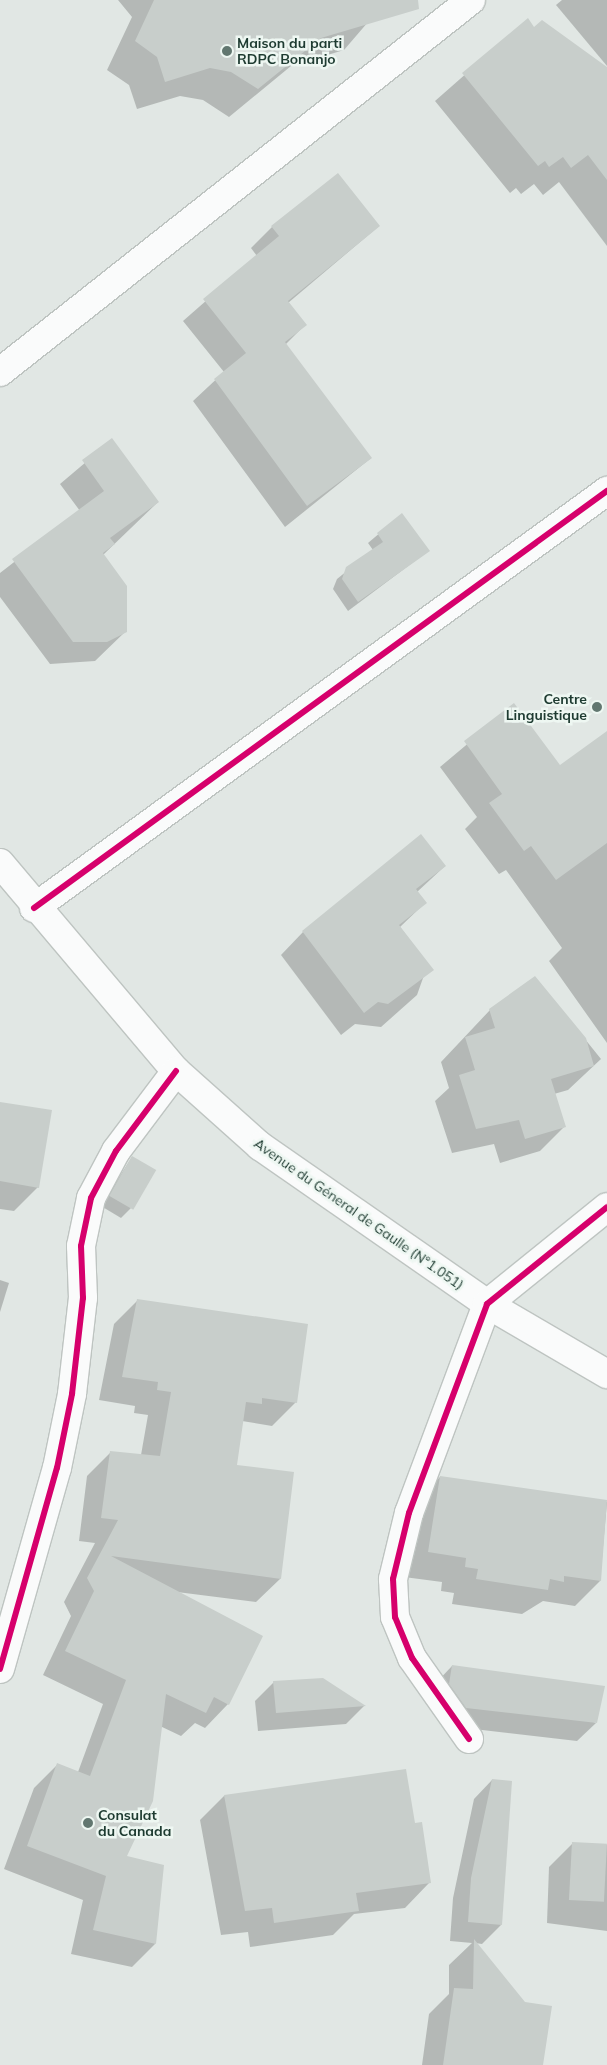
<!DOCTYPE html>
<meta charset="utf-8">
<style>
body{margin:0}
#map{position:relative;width:607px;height:2065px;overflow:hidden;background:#e1e7e4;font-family:Mulish,sans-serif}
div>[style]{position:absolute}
.shadow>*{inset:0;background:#0003}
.building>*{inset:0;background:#c8cecb;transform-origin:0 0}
.roads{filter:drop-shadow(1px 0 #bec4c1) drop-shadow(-1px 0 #bec4c1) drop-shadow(0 1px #bec4c1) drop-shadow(0 -1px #bec4c1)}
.minor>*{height:28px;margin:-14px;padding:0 14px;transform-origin:14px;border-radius:14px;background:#fafbfb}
.secondary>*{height:28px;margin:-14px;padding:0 14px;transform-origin:14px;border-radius:14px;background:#fafbfb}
.cycleway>*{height:6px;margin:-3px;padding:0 3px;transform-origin:3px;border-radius:3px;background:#d6006c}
.dots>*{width:14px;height:14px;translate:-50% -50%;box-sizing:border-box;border:2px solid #eef7f2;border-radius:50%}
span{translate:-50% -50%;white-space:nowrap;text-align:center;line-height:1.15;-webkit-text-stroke:5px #eef7f2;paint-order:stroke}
.poi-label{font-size:14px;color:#1e3b31;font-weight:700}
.left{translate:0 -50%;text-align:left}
.right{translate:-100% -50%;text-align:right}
.street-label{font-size:14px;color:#1e3b31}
</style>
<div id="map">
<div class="shadow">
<div style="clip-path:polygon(118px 0,387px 0,344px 50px,291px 66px,229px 117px,203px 100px,180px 96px,137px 109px,129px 85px,107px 70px,132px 17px)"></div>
<div style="clip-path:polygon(562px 0,607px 0,607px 66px,556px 5px)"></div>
<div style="clip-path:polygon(527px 20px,533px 28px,607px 68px,607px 246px,559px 182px,543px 195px,534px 184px,521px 194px,516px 188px,510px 193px,435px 101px)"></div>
<div style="clip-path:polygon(379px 226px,288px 303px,305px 325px,285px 345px,371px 458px,285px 527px,193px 401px,224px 372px,183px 321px,257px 256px,251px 248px,272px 227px)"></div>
<div style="clip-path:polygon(112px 440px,158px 502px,103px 555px,126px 631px,95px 661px,50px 664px,0 597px,0 573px,80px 511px,60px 484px)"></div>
<div style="clip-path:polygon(401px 515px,428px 551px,348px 611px,333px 589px,337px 579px,373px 550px,368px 543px)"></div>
<div style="clip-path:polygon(514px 705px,560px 767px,607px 733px,607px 1043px,549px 961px,562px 948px,506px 870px,499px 874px,465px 829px,477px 817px,440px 767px)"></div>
<div style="clip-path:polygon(445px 866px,417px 892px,425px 903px,400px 927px,428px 964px,417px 995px,381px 1027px,355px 1024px,341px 1035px,281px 955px,303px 932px)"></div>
<div style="clip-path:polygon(535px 977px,601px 1059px,568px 1090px,554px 1094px,565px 1126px,540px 1151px,500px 1163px,494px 1144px,452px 1153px,435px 1101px,449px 1088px,441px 1062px,490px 1010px)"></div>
<div style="clip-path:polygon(0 1104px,38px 1187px,14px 1211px,0 1209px)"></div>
<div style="clip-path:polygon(132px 1157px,131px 1208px,121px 1218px,101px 1206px)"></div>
<div style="clip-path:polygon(0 1280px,9px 1283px,0 1312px)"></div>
<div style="clip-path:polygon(137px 1301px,296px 1402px,272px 1426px,242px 1421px,236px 1466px,293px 1473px,280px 1579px,256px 1602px,177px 1592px,228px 1704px,205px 1728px,195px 1723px,181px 1736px,160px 1726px,125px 1857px,155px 1944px,132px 1967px,71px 1954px,83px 1900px,4px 1869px,34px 1788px,57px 1765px,78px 1772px,103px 1704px,43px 1675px,71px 1616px,64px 1602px,95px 1543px,79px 1541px,87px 1476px,110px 1453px,141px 1455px,148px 1415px,134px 1413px,135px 1406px,99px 1400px,114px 1324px)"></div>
<div style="clip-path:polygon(440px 1477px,607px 1502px,600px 1581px,575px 1606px,543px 1601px,522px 1614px,452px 1604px,454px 1593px,441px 1591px,442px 1582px,404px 1577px,415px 1502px)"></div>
<div style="clip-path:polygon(452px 1666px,596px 1723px,577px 1741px,448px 1726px,434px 1685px)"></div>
<div style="clip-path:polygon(323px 1679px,364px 1706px,346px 1724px,258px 1731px,255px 1701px,274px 1682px)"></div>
<div style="clip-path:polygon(492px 1780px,501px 1925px,482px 1944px,475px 1943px,542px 2065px,422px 2065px,429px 2014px,449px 1994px,449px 1965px,472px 1943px,450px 1941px,453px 1898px,474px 1799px)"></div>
<div style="clip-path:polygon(224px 1796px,414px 1825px,429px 1883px,405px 1908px,354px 1914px,333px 1935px,250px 1947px,248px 1932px,221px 1935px,200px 1820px)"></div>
<div style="clip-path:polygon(572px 1844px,607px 1845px,607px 1931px,547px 1923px,549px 1867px)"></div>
</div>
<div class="building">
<div style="clip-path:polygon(154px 0,418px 0,419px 9px,321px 38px,258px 89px,231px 72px,210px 68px,165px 82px,157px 57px,135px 41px)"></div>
<div style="clip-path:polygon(528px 18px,534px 27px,542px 20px,607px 67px,607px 180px,588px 155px,571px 168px,563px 157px,549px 167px,545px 161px,538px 166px,462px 73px)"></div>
<div style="clip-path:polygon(338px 173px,380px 226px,288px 301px,307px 325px,285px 342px,372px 458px,307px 506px,214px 379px,246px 353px,203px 299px,279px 236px,271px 226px)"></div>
<div style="clip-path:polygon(112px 438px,159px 502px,110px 538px,115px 544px,103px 553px,127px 586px,127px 632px,107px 642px,73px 642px,12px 559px,104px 491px,82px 460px)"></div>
<div style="clip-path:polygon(402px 513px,430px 551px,358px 602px,342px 579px,346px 567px,383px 542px,377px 533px)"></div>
<div style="clip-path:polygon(514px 703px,560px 765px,607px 731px,607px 843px,556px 880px,531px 846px,524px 851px,489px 803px,502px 794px,464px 741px)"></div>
<div style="clip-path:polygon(421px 834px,446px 866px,416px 889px,427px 903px,399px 925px,434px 970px,388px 1004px,378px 1002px,364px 1013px,302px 931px)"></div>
<div style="clip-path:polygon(535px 976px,586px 1038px,594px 1066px,551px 1079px,566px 1127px,525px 1139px,519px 1120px,476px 1129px,459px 1075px,475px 1070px,465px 1037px,495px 1028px,489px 1009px)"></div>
<div style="clip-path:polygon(0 1102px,52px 1110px,39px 1188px,0 1181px)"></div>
<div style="left:132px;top:1156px;width:28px;height:46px;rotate:30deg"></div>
<div style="clip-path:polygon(137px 1299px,308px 1324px,297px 1403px,262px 1398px,262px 1404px,246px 1402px,237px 1465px,294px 1472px,281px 1579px,111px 1556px,263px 1636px,229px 1705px,214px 1697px,206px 1713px,166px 1694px,153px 1801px,127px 1856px,164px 1865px,156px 1944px,93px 1930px,106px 1876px,27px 1846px,57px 1763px,90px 1776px,126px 1680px,65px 1651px,94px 1591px,87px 1578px,118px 1520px,101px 1518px,110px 1451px,160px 1456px,171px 1392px,157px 1390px,158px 1382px,122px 1377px)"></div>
<div style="clip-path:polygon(440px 1476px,607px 1500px,601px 1581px,564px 1576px,564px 1582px,550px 1579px,548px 1590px,476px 1579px,478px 1569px,465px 1567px,466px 1558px,428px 1552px)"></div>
<div style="clip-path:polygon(452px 1665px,605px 1686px,597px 1723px,466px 1708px,449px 1684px)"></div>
<div style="clip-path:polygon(323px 1678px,366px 1706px,276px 1713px,273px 1681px)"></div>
<div style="clip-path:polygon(406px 1769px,415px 1823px,422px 1822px,431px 1883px,356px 1893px,359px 1911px,274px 1923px,272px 1908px,245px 1911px,224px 1795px)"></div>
<div style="clip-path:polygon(492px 1779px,512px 1781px,502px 1925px,468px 1922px,471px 1878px)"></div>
<div style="left:572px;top:1842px;width:35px;height:58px;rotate:3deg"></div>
<div style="clip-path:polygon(474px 1939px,525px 2002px,552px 2006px,543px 2065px,443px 2065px,454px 1988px,473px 1989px)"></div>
</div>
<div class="roads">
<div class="minor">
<div style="left:0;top:372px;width:600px;rotate:-38.3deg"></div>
<div style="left:34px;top:908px;width:709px;rotate:-36.05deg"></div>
<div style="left:0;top:1669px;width:209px;rotate:-74.2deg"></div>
<div style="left:57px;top:1468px;width:76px;rotate:-78.5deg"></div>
<div style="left:72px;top:1394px;width:97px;rotate:-83.5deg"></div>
<div style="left:83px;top:1298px;width:52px;rotate:-92.2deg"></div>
<div style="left:81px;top:1246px;width:49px;rotate:-78.2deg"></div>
<div style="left:91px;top:1198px;width:53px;rotate:-62deg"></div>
<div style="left:116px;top:1151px;width:100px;rotate:-53.1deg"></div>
<div style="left:469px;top:1739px;width:99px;rotate:-125.1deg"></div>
<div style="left:412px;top:1658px;width:44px;rotate:-112.5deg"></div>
<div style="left:395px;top:1617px;width:38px;rotate:-93deg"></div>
<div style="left:393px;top:1579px;width:68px;rotate:-76.4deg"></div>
<div style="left:409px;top:1513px;width:223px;rotate:-69.5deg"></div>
<div style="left:487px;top:1304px;width:154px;rotate:-38.9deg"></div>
</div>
<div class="secondary">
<div style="left:0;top:863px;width:272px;rotate:49.8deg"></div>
<div style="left:176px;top:1071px;width:113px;rotate:41.8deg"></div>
<div style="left:260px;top:1146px;width:277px;rotate:34.8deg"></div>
<div style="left:487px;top:1304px;width:139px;rotate:30.3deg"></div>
</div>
</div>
<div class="cycleway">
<div style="left:34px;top:908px;width:709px;rotate:-36.05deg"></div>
<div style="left:0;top:1669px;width:209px;rotate:-74.2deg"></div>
<div style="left:57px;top:1468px;width:76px;rotate:-78.5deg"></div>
<div style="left:72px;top:1394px;width:97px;rotate:-83.5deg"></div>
<div style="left:83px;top:1298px;width:52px;rotate:-92.2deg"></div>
<div style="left:81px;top:1246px;width:49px;rotate:-78.2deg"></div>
<div style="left:91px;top:1198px;width:53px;rotate:-62deg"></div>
<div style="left:116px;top:1151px;width:100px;rotate:-53.1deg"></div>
<div style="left:469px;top:1739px;width:99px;rotate:-125.1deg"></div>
<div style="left:412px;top:1658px;width:44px;rotate:-112.5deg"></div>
<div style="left:395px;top:1617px;width:38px;rotate:-93deg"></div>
<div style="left:393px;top:1579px;width:68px;rotate:-76.4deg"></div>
<div style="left:409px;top:1513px;width:223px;rotate:-69.5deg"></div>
<div style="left:487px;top:1304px;width:154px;rotate:-38.9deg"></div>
</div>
<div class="dots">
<div style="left:227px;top:51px;background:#627770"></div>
<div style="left:597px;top:707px;background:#627770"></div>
<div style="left:88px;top:1823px;background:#627770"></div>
</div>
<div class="poi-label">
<span class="left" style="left:237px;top:51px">Maison du parti<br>RDPC Bonanjo</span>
<span class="right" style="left:587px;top:707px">Centre<br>Linguistique</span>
<span class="left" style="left:98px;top:1823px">Consulat<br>du Canada</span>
</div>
<div class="street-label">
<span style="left:359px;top:1214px;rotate:35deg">Avenue du Géneral de Gaulle (N°1.051)</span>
</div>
</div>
